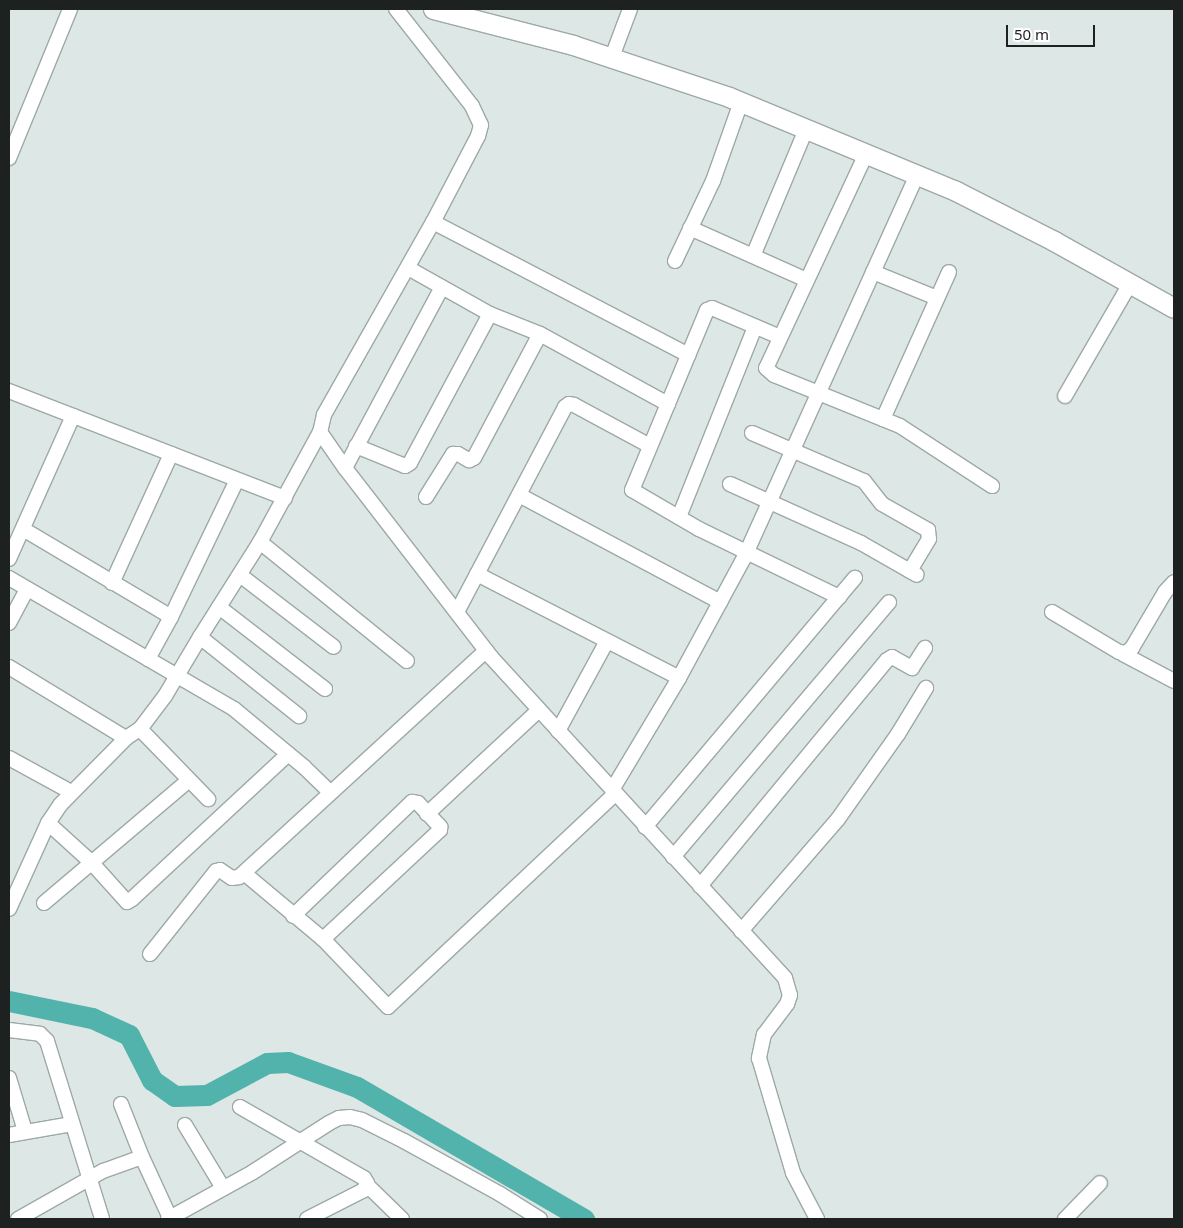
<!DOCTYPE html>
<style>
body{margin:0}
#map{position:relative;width:1183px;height:1228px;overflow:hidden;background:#dce7e6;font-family:"Noto Sans",sans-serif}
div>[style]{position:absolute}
.river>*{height:21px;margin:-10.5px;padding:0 10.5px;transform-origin:10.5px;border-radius:10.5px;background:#51b3ab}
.roads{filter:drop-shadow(1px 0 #9ea8a7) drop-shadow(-1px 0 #9ea8a7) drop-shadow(0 1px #9ea8a7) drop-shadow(0 -1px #9ea8a7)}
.street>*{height:14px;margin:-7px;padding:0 7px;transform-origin:7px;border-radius:7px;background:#fff}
.secondary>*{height:19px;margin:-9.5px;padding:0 9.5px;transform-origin:9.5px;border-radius:9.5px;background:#fff}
span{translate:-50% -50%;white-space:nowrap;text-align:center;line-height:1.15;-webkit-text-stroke:5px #fff;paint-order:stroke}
.frame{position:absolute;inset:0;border:10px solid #1d2120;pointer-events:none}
.scale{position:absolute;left:1006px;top:25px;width:89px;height:22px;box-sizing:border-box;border:2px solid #1d2120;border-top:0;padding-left:6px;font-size:15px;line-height:18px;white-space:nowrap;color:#1d2120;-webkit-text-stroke:4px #fff;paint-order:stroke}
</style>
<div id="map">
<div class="river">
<div style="left:9px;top:1001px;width:85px;rotate:11.6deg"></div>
<div style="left:92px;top:1018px;width:41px;rotate:24.7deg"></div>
<div style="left:129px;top:1035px;width:51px;rotate:62.9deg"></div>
<div style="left:152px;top:1080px;width:28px;rotate:35deg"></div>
<div style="left:175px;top:1096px;width:32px;rotate:-2deg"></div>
<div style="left:207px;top:1095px;width:68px;rotate:-28.1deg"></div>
<div style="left:267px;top:1063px;width:21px;rotate:-3deg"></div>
<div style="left:288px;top:1062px;width:73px;rotate:19.9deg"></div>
<div style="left:357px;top:1087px;width:263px;rotate:30.2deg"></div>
</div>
<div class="roads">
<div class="street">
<div style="left:396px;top:9px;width:123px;rotate:51.9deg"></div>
<div style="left:472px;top:106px;width:21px;rotate:65deg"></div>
<div style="left:481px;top:125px;width:11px;rotate:105deg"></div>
<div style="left:478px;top:136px;width:97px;rotate:117.6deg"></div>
<div style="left:433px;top:222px;width:222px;rotate:119.5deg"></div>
<div style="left:324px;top:415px;width:17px;rotate:103deg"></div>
<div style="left:320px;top:432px;width:44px;rotate:55.2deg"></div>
<div style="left:345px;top:468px;width:239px;rotate:52.3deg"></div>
<div style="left:491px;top:657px;width:435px;rotate:47.5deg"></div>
<div style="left:785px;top:978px;width:18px;rotate:74deg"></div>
<div style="left:790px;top:995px;width:9px;rotate:108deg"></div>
<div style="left:787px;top:1004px;width:38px;rotate:127deg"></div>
<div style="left:764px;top:1034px;width:25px;rotate:102deg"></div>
<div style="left:759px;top:1058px;width:120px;rotate:73.5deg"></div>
<div style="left:793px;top:1173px;width:52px;rotate:62.4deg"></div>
<div style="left:612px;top:57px;width:51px;rotate:-69.4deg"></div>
<div style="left:866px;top:154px;width:236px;rotate:115deg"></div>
<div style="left:766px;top:368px;width:11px;rotate:41deg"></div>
<div style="left:774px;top:375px;width:136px;rotate:22deg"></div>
<div style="left:900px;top:426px;width:110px;rotate:33.1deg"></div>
<div style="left:9px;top:158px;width:161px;rotate:-67.7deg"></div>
<div style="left:433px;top:222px;width:288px;rotate:27.5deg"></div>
<div style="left:690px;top:228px;width:128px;rotate:24deg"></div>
<div style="left:753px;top:256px;width:138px;rotate:-67.3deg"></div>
<div style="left:675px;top:261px;width:89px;rotate:-64.6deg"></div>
<div style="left:713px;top:181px;width:84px;rotate:-70.5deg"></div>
<div style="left:408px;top:268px;width:94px;rotate:29.3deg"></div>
<div style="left:490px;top:314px;width:54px;rotate:21.8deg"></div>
<div style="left:540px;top:334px;width:146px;rotate:28.7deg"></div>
<div style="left:873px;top:272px;width:69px;rotate:22.1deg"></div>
<div style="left:780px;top:337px;width:74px;rotate:-156.9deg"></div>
<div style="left:712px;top:308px;width:5px;rotate:158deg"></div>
<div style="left:707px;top:310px;width:195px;rotate:112.6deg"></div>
<div style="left:632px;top:490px;width:78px;rotate:30.2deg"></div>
<div style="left:699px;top:529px;width:156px;rotate:25.9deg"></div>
<div style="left:9px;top:391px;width:296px;rotate:21.2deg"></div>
<div style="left:1065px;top:396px;width:129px;rotate:-59.9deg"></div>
<div style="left:883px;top:419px;width:161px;rotate:-65.8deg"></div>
<div style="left:752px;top:433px;width:122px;rotate:23.2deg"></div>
<div style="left:864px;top:481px;width:29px;rotate:52deg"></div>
<div style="left:882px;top:504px;width:53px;rotate:29.5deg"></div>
<div style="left:928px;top:530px;width:9px;rotate:84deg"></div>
<div style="left:929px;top:539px;width:37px;rotate:121deg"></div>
<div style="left:356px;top:446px;width:53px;rotate:22.2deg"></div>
<div style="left:405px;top:466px;width:6px;rotate:-31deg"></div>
<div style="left:410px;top:463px;width:169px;rotate:-61.8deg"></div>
<div style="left:345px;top:468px;width:205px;rotate:-61.8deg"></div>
<div style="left:730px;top:484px;width:144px;rotate:24.2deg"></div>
<div style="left:861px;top:543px;width:64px;rotate:29.7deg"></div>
<div style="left:519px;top:495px;width:228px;rotate:28deg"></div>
<div style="left:426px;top:497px;width:51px;rotate:-57.9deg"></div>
<div style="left:453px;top:454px;width:5px"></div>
<div style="left:458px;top:454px;width:13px;rotate:29deg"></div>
<div style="left:469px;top:460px;width:5px;rotate:-22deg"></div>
<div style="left:474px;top:458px;width:140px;rotate:-62deg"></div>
<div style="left:679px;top:517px;width:205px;rotate:-68.2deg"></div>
<div style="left:23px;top:529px;width:172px;rotate:30.7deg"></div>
<div style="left:260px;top:542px;width:189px;rotate:39deg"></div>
<div style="left:9px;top:559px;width:157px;rotate:-65.9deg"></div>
<div style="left:477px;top:574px;width:227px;rotate:27.2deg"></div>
<div style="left:240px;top:575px;width:118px;rotate:37.5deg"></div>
<div style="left:9px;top:578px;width:260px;rotate:30.2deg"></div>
<div style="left:234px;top:709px;width:91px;rotate:39.6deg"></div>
<div style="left:304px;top:767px;width:36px;rotate:44deg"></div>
<div style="left:112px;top:583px;width:142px;rotate:-65.4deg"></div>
<div style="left:219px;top:607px;width:134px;rotate:37.7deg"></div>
<div style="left:457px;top:612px;width:232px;rotate:-62.2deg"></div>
<div style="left:565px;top:407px;width:5px;rotate:-37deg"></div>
<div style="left:569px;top:404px;width:5px;rotate:11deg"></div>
<div style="left:574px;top:405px;width:86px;rotate:28.3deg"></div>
<div style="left:1052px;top:612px;width:78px;rotate:30.8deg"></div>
<div style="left:1119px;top:652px;width:7px;rotate:8deg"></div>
<div style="left:1126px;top:653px;width:8px;rotate:-40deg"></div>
<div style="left:1132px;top:648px;width:65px;rotate:-59.5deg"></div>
<div style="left:1165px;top:592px;width:13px;rotate:-48deg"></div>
<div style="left:9px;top:623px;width:38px;rotate:-62deg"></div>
<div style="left:200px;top:637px;width:127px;rotate:38.6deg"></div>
<div style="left:1123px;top:654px;width:58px;rotate:27.9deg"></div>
<div style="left:148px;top:659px;width:48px;rotate:-61.3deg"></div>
<div style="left:171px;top:617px;width:150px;rotate:-64.3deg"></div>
<div style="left:9px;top:667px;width:137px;rotate:31.3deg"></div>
<div style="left:140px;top:729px;width:98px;rotate:45.8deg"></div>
<div style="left:558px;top:731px;width:102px;rotate:-61.4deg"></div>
<div style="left:9px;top:758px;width:71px;rotate:28.7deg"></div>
<div style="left:612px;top:790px;width:131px;rotate:-59.1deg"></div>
<div style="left:679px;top:678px;width:136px;rotate:-61.6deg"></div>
<div style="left:744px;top:558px;width:420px;rotate:-65.7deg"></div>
<div style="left:427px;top:814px;width:153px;rotate:-42.9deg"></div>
<div style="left:48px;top:823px;width:58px;rotate:42.2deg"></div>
<div style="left:91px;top:862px;width:54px;rotate:48deg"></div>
<div style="left:127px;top:902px;width:6px;rotate:-31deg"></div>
<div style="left:132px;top:899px;width:213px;rotate:-42.9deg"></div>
<div style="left:645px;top:827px;width:326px;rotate:-49.9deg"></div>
<div style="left:673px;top:857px;width:334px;rotate:-49.7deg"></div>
<div style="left:244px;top:873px;width:103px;rotate:39.9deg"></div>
<div style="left:323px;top:939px;width:94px;rotate:46.3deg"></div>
<div style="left:388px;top:1007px;width:311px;rotate:-43.2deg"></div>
<div style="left:700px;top:886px;width:293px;rotate:-50.4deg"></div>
<div style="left:887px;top:660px;width:6px;rotate:-31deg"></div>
<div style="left:892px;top:657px;width:23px;rotate:29deg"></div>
<div style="left:912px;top:668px;width:24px;rotate:-57deg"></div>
<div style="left:44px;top:903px;width:190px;rotate:-40.3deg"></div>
<div style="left:9px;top:909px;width:94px;rotate:-65.6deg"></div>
<div style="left:48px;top:823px;width:22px;rotate:-56deg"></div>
<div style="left:60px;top:805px;width:94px;rotate:-45.4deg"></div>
<div style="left:126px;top:738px;width:17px;rotate:-33deg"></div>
<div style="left:140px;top:729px;width:41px;rotate:-52.9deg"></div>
<div style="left:165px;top:696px;width:69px;rotate:-59.3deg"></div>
<div style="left:200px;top:637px;width:112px;rotate:-57.7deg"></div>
<div style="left:260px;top:542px;width:125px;rotate:-61.4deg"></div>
<div style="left:293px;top:916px;width:165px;rotate:-43.8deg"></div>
<div style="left:412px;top:802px;width:6px;rotate:9deg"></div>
<div style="left:418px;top:803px;width:33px;rotate:47deg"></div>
<div style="left:440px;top:827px;width:3px;rotate:90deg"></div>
<div style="left:440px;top:830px;width:160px;rotate:137deg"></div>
<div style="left:741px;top:931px;width:148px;rotate:-49.1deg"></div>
<div style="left:838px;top:819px;width:104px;rotate:-54.8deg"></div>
<div style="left:898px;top:734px;width:54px;rotate:-58.7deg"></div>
<div style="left:150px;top:954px;width:106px;rotate:-51.5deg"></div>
<div style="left:216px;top:871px;width:4px;rotate:-14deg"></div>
<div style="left:220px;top:870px;width:14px;rotate:34deg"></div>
<div style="left:232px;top:878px;width:7px;rotate:-8deg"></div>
<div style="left:239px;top:877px;width:335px;rotate:-42.5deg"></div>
<div style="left:9px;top:1030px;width:31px;rotate:7deg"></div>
<div style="left:40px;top:1034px;width:10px;rotate:45deg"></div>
<div style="left:47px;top:1041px;width:186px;rotate:72.8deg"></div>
<div style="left:9px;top:1078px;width:55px;rotate:73.2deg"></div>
<div style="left:121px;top:1104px;width:57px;rotate:68.4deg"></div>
<div style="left:142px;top:1157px;width:67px;rotate:65.3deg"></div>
<div style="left:240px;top:1107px;width:143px;rotate:29.8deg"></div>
<div style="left:364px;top:1178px;width:6px;rotate:59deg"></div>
<div style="left:367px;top:1183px;width:8px;rotate:113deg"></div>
<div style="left:364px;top:1190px;width:64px;rotate:153deg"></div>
<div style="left:185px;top:1125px;width:74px;rotate:58.9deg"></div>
<div style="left:9px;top:1135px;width:64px;rotate:-9.9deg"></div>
<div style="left:367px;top:1185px;width:49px;rotate:44.2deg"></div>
<div style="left:18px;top:1219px;width:98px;rotate:-29.5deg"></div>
<div style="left:103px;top:1171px;width:41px;rotate:-19.7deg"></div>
<div style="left:168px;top:1219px;width:97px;rotate:-28.9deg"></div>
<div style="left:253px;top:1172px;width:90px;rotate:-32.8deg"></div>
<div style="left:329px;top:1123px;width:11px;rotate:-27deg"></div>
<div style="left:339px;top:1118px;width:11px;rotate:-5deg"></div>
<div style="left:350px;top:1117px;width:12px;rotate:14deg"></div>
<div style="left:362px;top:1120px;width:47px;rotate:26.6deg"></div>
<div style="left:404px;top:1141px;width:110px;rotate:28.9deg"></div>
<div style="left:500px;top:1194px;width:47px;rotate:32deg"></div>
<div style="left:1065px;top:1219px;width:50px;rotate:-45.8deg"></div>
</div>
<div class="secondary">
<div style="left:433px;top:9px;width:145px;rotate:14.4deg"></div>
<div style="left:573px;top:45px;width:164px;rotate:18.4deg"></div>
<div style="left:729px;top:97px;width:246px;rotate:22.5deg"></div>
<div style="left:956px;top:191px;width:110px;rotate:27deg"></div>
<div style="left:1054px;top:241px;width:137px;rotate:29.2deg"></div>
</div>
</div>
<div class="frame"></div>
<div class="scale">50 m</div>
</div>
